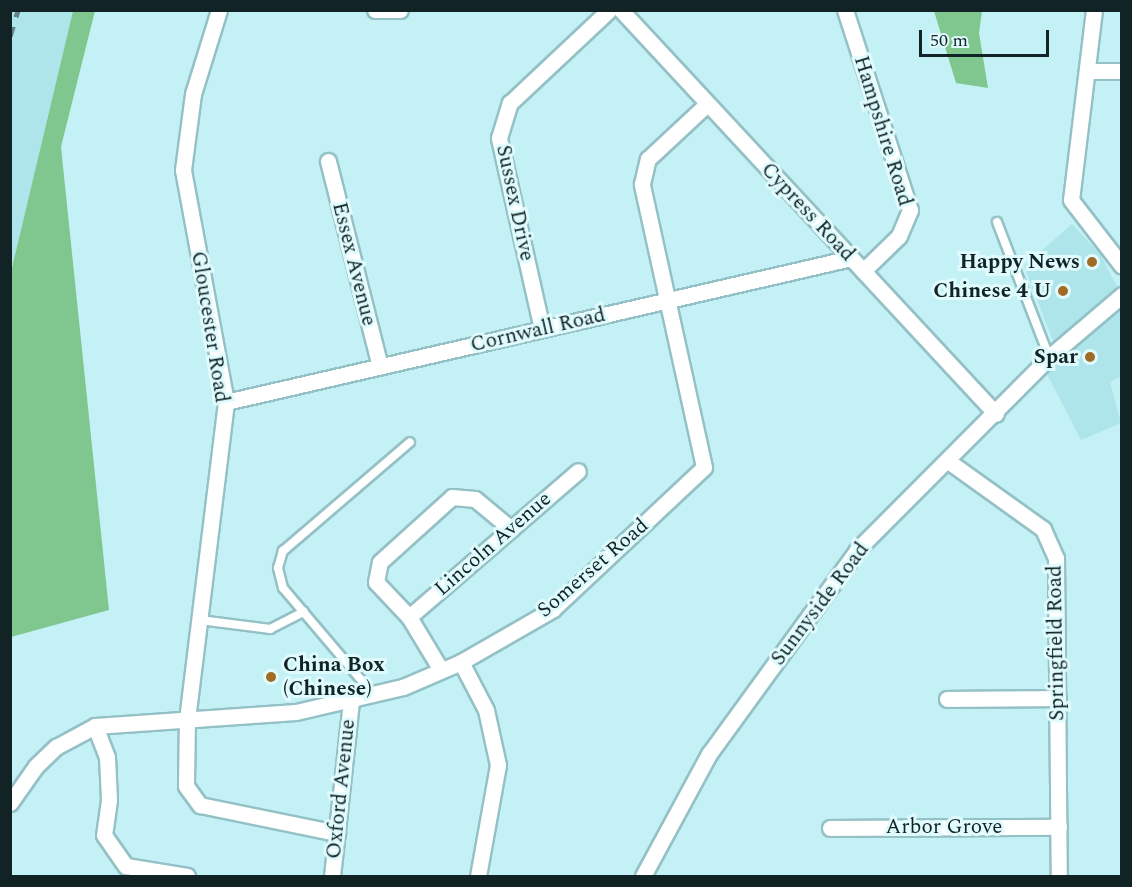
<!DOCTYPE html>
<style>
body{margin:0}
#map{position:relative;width:1132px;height:887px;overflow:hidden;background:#c4f1f5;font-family:Spectral,serif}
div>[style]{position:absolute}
.built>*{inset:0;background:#aee5ea}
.forest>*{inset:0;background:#7fc78e}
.roads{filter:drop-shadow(2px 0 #94c1c5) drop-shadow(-2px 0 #94c1c5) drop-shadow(0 2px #94c1c5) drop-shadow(0 -2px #94c1c5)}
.lane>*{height:8px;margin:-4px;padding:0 4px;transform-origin:4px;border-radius:4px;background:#fff}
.street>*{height:15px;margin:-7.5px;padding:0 7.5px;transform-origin:7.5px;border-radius:7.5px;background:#fff}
.rail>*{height:4.5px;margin-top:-2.25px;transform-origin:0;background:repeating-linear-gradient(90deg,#658386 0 10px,transparent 0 20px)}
.dots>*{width:16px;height:16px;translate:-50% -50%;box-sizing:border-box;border:3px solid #e0fbfd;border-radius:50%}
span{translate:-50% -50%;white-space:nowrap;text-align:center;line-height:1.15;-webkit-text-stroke:6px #e0fbfd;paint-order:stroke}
.street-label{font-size:21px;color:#122325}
.poi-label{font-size:21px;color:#122325;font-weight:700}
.right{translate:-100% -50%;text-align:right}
.left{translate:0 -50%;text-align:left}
.frame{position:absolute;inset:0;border:12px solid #122325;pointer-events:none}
.scale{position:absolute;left:919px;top:30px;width:130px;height:27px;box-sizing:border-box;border:3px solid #122325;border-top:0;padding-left:8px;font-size:18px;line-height:21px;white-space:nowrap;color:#122325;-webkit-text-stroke:4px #e0fbfd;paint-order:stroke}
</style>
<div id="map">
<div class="built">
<div style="clip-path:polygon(11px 11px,73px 11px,11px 272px)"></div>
<div style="clip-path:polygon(1072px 224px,1100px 254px,1121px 294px,1121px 376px,1110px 382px,1121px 423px,1081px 440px,1047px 374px,1060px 359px,1024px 266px)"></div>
</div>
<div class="forest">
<div style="clip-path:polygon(73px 11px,95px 11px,61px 147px,109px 610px,11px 637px,11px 272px)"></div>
<div style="clip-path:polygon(934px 11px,982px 11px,979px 33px,988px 88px,956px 83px)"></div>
</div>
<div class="roads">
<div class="lane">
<div style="left:997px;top:222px;width:145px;rotate:68.9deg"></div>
<div style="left:200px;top:620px;width:71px;rotate:7.3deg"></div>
<div style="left:270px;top:629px;width:38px;rotate:-27deg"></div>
<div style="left:373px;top:694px;width:139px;rotate:-130.3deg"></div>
<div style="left:283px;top:588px;width:21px;rotate:-104deg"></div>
<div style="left:278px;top:568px;width:18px;rotate:-74deg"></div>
<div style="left:283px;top:551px;width:167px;rotate:-40.6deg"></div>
</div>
<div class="street">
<div style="left:219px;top:10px;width:88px;rotate:107.2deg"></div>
<div style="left:193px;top:94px;width:77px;rotate:97.5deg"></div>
<div style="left:183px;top:170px;width:236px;rotate:79.5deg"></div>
<div style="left:226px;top:402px;width:319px;rotate:97deg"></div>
<div style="left:187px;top:719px;width:67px;rotate:90.9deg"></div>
<div style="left:186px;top:786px;width:24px;rotate:54deg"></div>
<div style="left:200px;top:805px;width:140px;rotate:11.6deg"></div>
<div style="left:375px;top:10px;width:25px"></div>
<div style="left:621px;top:10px;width:551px;rotate:47.13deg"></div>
<div style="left:845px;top:10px;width:210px;rotate:72deg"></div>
<div style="left:910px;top:210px;width:28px;rotate:113deg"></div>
<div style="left:899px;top:236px;width:50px;rotate:135.8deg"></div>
<div style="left:1094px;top:10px;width:191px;rotate:96.9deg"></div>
<div style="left:1071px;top:200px;width:83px;rotate:52.3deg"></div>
<div style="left:1089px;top:71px;width:33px"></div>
<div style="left:328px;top:161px;width:212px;rotate:75.8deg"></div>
<div style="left:542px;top:329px;width:196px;rotate:-102.7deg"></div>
<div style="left:499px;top:138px;width:37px;rotate:-73deg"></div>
<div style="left:510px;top:103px;width:136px;rotate:-43.2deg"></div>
<div style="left:226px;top:402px;width:641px;rotate:-12.97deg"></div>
<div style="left:948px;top:461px;width:117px;rotate:35.6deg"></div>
<div style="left:1043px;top:529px;width:32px;rotate:66deg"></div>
<div style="left:1056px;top:558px;width:318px;rotate:89.5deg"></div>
<div style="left:409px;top:617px;width:223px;rotate:-40.8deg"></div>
<div style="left:461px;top:662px;width:54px;rotate:62.5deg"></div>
<div style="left:486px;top:710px;width:56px;rotate:77.7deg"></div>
<div style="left:498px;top:765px;width:113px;rotate:100.2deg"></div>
<div style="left:441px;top:670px;width:62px;rotate:-121.1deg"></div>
<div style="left:409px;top:617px;width:48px;rotate:-133.3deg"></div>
<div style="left:376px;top:582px;width:20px;rotate:-79deg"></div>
<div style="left:380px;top:562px;width:97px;rotate:-42.1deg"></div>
<div style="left:452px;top:497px;width:23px;rotate:5deg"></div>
<div style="left:475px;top:499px;width:47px;rotate:39.8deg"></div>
<div style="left:947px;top:699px;width:111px;rotate:-0.5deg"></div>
<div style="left:95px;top:726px;width:33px;rotate:69deg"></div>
<div style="left:107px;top:757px;width:43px;rotate:87.3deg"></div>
<div style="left:109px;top:800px;width:35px;rotate:98deg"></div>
<div style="left:104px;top:835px;width:38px;rotate:55deg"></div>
<div style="left:126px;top:866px;width:62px;rotate:9.3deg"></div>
<div style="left:10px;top:803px;width:45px;rotate:-54.9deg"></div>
<div style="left:36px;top:766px;width:28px;rotate:-44deg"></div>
<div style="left:56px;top:747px;width:44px;rotate:-28.3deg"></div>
<div style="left:95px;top:726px;width:201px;rotate:-4deg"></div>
<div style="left:296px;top:712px;width:110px;rotate:-13.2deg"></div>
<div style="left:403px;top:687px;width:63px;rotate:-23.3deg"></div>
<div style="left:461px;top:662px;width:106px;rotate:-29.9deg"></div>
<div style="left:553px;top:609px;width:207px;rotate:-43.2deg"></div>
<div style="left:704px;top:467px;width:290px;rotate:-102.4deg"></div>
<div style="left:642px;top:184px;width:26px;rotate:-77deg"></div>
<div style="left:648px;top:159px;width:81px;rotate:-43deg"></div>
<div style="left:830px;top:828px;width:229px;rotate:-0.3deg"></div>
<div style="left:332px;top:876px;width:176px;rotate:-83.8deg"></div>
<div style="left:643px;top:876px;width:139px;rotate:-61.6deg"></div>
<div style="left:709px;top:754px;width:252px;rotate:-54deg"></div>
<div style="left:857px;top:550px;width:272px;rotate:-45.1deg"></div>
<div style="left:1049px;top:357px;width:96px;rotate:-40.3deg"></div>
</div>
</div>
<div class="rail">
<div style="left:10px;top:36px;width:27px;rotate:-73deg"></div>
</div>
<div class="dots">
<div style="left:1092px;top:262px;background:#a06c24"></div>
<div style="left:1063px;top:291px;background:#a06c24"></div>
<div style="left:1090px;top:357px;background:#a06c24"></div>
<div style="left:271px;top:677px;background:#a06c24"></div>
</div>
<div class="street-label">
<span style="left:883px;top:131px;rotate:73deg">Hampshire Road</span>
<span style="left:515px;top:203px;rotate:78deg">Sussex Drive</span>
<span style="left:808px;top:212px;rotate:47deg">Cypress Road</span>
<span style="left:354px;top:264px;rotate:76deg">Essex Avenue</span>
<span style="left:210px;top:327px;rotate:81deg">Gloucester Road</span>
<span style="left:538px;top:330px;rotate:-13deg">Cornwall Road</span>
<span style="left:493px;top:544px;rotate:-41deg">Lincoln Avenue</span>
<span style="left:593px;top:568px;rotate:-41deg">Somerset Road</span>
<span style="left:820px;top:604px;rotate:-53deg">Sunnyside Road</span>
<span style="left:1056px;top:643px;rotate:-91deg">Springfield Road</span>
<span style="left:341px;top:789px;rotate:-84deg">Oxford Avenue</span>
<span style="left:944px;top:827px">Arbor Grove</span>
</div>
<div class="poi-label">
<span class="right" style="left:1080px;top:262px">Happy News</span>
<span class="right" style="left:1051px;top:291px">Chinese 4 U</span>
<span class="right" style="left:1078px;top:357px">Spar</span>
<span class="left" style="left:283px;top:677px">China Box<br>(Chinese)</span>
</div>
<div class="frame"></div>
<div class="scale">50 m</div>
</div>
